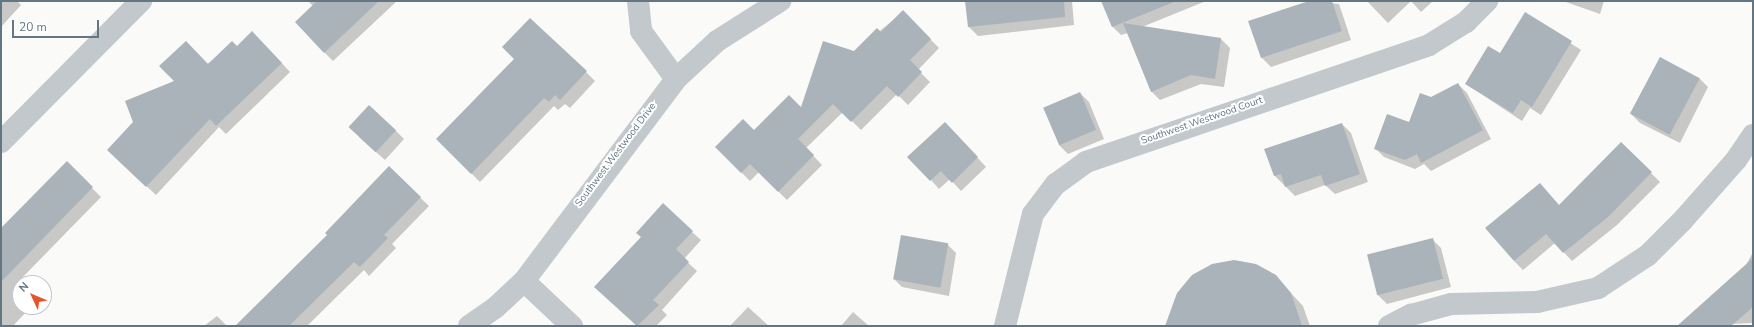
<!DOCTYPE html>
<style>
body{margin:0}
#map{position:relative;width:1754px;height:327px;overflow:hidden;background:#fafaf8;font-family:"Nunito Sans",sans-serif}
div>[style]{position:absolute}
.shadow>*{inset:0;background:#0003}
.building>*{inset:0;background:#aab3b9;transform-origin:0 0}
.minor>*{height:22px;margin:-11px;padding:0 11px;transform-origin:11px;border-radius:11px;background:#c3c8cc}
span{translate:-50% -50%;white-space:nowrap;text-align:center;line-height:1.15;-webkit-text-stroke:4px #fff;paint-order:stroke}
.street-label{font-size:10px;color:#657683}
.frame{position:absolute;inset:0;border:2px solid #657683;pointer-events:none}
.north{position:absolute;left:12px;top:275px;width:40px;height:40px;box-sizing:border-box;background:#fff;border:1px solid #c1c8cd;border-radius:50%;rotate:314deg;font-size:11px;font-weight:700;line-height:16px;text-align:center;color:#657683}
.north::after{content:'';display:block;margin:auto;width:14px;height:18px;background:#e4572e;clip-path:polygon(50% 0,100% 100%,50% 72%,0 100%)}
.scale{position:absolute;left:12px;top:20px;width:87px;height:18px;box-sizing:border-box;border:2px solid #657683;border-top:0;padding-left:5px;font-size:12px;line-height:14px;white-space:nowrap;color:#657683;-webkit-text-stroke:3px #fff;paint-order:stroke}
</style>
<div id="map">
<div class="shadow">
<div style="clip-path:polygon(1px 1px,17px 1px,21px 5px,1px 27px)"></div>
<div style="clip-path:polygon(308px 1px,397px 1px,333px 61px,324px 52px,313px 6px)"></div>
<div style="clip-path:polygon(966px 1px,1072px 1px,1074px 25px,978px 36px,969px 27px)"></div>
<div style="clip-path:polygon(1102px 1px,1206px 1px,1142px 27px,1221px 39px,1230px 48px,1224px 87px,1201px 84px,1160px 100px,1151px 91px,1128px 33px,1121px 35px,1112px 26px)"></div>
<div style="clip-path:polygon(1312px 1px,1339px 4px,1351px 40px,1271px 67px,1262px 58px,1250px 22px)"></div>
<div style="clip-path:polygon(1367px 1px,1433px 1px,1421px 12px,1411px 1px,1388px 23px)"></div>
<div style="clip-path:polygon(1563px 1px,1604px 1px,1600px 14px)"></div>
<div style="clip-path:polygon(903px 12px,939px 48px,918px 70px,930px 82px,908px 105px,897px 94px,861px 130px,843px 112px,806px 148px,822px 165px,787px 200px,759px 172px,750px 181px,716px 147px,802px 109px,854px 52px)"></div>
<div style="clip-path:polygon(1526px 14px,1581px 50px,1541px 115px,1530px 108px,1522px 121px,1466px 84px,1501px 55px)"></div>
<div style="clip-path:polygon(261px 41px,290px 72px,226px 134px,219px 127px,156px 195px,117px 159px,175px 82px,237px 47px)"></div>
<div style="clip-path:polygon(515px 59px,586px 72px,595px 81px,570px 108px,565px 104px,558px 110px,554px 106px,480px 182px,437px 139px)"></div>
<div style="clip-path:polygon(1699px 78px,1708px 87px,1680px 143px,1640px 123px,1631px 114px)"></div>
<div style="clip-path:polygon(1458px 84px,1467px 93px,1491px 139px,1431px 171px,1424px 164px,1415px 169px,1384px 157px,1375px 148px,1410px 123px,1431px 98px)"></div>
<div style="clip-path:polygon(1080px 93px,1089px 102px,1104px 139px,1068px 154px,1059px 145px)"></div>
<div style="clip-path:polygon(1342px 124px,1351px 133px,1368px 182px,1335px 194px,1325px 185px,1295px 196px,1275px 176px,1266px 150px)"></div>
<div style="clip-path:polygon(395px 130px,404px 139px,385px 160px,359px 137px)"></div>
<div style="clip-path:polygon(954px 132px,986px 167px,961px 191px,950px 179px,939px 189px,931px 180px)"></div>
<div style="clip-path:polygon(1621px 143px,1660px 182px,1617px 225px,1572px 261px,1555px 243px,1523px 270px,1514px 261px,1559px 206px)"></div>
<div style="clip-path:polygon(67px 163px,101px 197px,19px 281px,17px 301px,27px 311px,13px 326px,1px 326px,1px 243px)"></div>
<div style="clip-path:polygon(389px 168px,429px 206px,392px 244px,396px 248px,369px 276px,364px 270px,307px 326px,236px 326px,329px 236px)"></div>
<div style="clip-path:polygon(692px 232px,701px 240px,684px 259px,697px 271px,662px 310px,667px 315px,656px 326px,637px 326px,604px 295px)"></div>
<div style="clip-path:polygon(1432px 239px,1441px 248px,1451px 287px,1387px 304px,1378px 295px,1368px 256px)"></div>
<div style="clip-path:polygon(947px 244px,956px 253px,949px 296px,902px 287px,894px 279px)"></div>
<div style="clip-path:polygon(1753px 252px,1753px 323px,1685px 326px,1745px 267px)"></div>
<div style="clip-path:polygon(1275px 276px,1303px 306px,1310px 326px,1170px 326px)"></div>
<div style="clip-path:polygon(748px 307px,769px 326px,730px 326px)"></div>
<div style="clip-path:polygon(853px 312px,869px 326px,841px 326px)"></div>
<div style="clip-path:polygon(217px 316px,227px 326px,204px 326px)"></div>
</div>
<div class="building">
<div style="clip-path:polygon(317px 1px,379px 1px,324px 53px,295px 22px)"></div>
<div style="clip-path:polygon(965px 1px,1064px 1px,1065px 17px,968px 27px)"></div>
<div style="clip-path:polygon(1101px 1px,1173px 1px,1174px 2px,1112px 27px)"></div>
<div style="clip-path:polygon(1309px 1px,1332px 1px,1342px 31px,1261px 58px,1248px 21px)"></div>
<div style="clip-path:polygon(903px 10px,931px 39px,910px 60px,922px 72px,898px 97px,887px 86px,851px 122px,833px 104px,798px 139px,814px 155px,778px 192px,750px 164px,741px 173px,715px 147px,743px 119px,754px 130px,789px 95px,801px 107px,823px 41px,854px 51px,877px 28px,881px 32px)"></div>
<div style="clip-path:polygon(1525px 12px,1572px 41px,1532px 107px,1521px 100px,1513px 113px,1465px 84px,1488px 46px,1500px 53px)"></div>
<div style="clip-path:polygon(530px 18px,587px 71px,560px 100px,555px 95px,549px 102px,544px 98px,471px 174px,436px 139px,514px 59px,502px 47px)"></div>
<div style="clip-path:polygon(1123px 23px,1221px 38px,1215px 79px,1191px 75px,1151px 92px)"></div>
<div style="clip-path:polygon(252px 31px,282px 63px,216px 126px,210px 119px,146px 187px,107px 150px,133px 122px,125px 101px,174px 81px,159px 66px,186px 41px,208px 64px,232px 41px,237px 46px)"></div>
<div style="left:1660px;top:57px;width:45px;height:64px;rotate:28deg"></div>
<div style="clip-path:polygon(1458px 83px,1483px 130px,1421px 163px,1417px 154px,1405px 160px,1374px 149px,1387px 114px,1409px 122px,1420px 93px,1431px 97px)"></div>
<div style="left:1080px;top:92px;width:41px;height:40px;rotate:67deg"></div>
<div style="left:369px;top:105px;width:37px;height:30px;rotate:43deg"></div>
<div style="clip-path:polygon(945px 122px,978px 157px,952px 183px,941px 171px,930px 181px,907px 157px)"></div>
<div style="clip-path:polygon(1342px 123px,1360px 174px,1325px 186px,1321px 175px,1285px 187px,1281px 174px,1274px 176px,1264px 149px)"></div>
<div style="clip-path:polygon(1621px 142px,1652px 172px,1608px 217px,1563px 253px,1546px 234px,1514px 261px,1485px 228px,1540px 183px,1559px 205px)"></div>
<div style="clip-path:polygon(67px 161px,93px 187px,1px 282px,1px 228px)"></div>
<div style="clip-path:polygon(389px 166px,421px 197px,384px 235px,388px 238px,360px 267px,354px 262px,289px 326px,235px 326px,327px 235px,325px 233px)"></div>
<div style="clip-path:polygon(663px 203px,693px 231px,676px 249px,689px 262px,653px 300px,659px 305px,637px 326px,594px 287px,641px 237px,636px 233px)"></div>
<div style="left:901px;top:235px;width:48px;height:45px;rotate:10deg"></div>
<div style="left:1433px;top:238px;width:42px;height:68px;rotate:76deg"></div>
<div style="clip-path:polygon(1753px 258px,1753px 307px,1731px 326px,1677px 326px)"></div>
<div style="clip-path:polygon(1234px 260px,1256px 264px,1276px 275px,1291px 293px,1302px 326px,1165px 326px,1177px 293px,1192px 275px,1212px 264px)"></div>
</div>
<div class="minor">
<div style="left:638px;top:1px;width:30px;rotate:84deg"></div>
<div style="left:641px;top:31px;width:59px;rotate:53.9deg"></div>
<div style="left:1px;top:142px;width:199px;rotate:-45.2deg"></div>
<div style="left:524px;top:281px;width:66px;rotate:43.2deg"></div>
<div style="left:469px;top:326px;width:32px;rotate:-35deg"></div>
<div style="left:495px;top:308px;width:40px;rotate:-43deg"></div>
<div style="left:524px;top:281px;width:253px;rotate:-53deg"></div>
<div style="left:676px;top:79px;width:56px;rotate:-42.8deg"></div>
<div style="left:717px;top:41px;width:75px;rotate:-32.4deg"></div>
<div style="left:1005px;top:326px;width:115px;rotate:-76deg"></div>
<div style="left:1033px;top:214px;width:38px;rotate:-53deg"></div>
<div style="left:1056px;top:184px;width:37px;rotate:-36deg"></div>
<div style="left:1086px;top:162px;width:362px;rotate:-18.8deg"></div>
<div style="left:1429px;top:45px;width:44px;rotate:-31.9deg"></div>
<div style="left:1466px;top:22px;width:30px;rotate:-45deg"></div>
<div style="left:1389px;top:326px;width:25px;rotate:-27deg"></div>
<div style="left:1411px;top:315px;width:41px;rotate:-15.4deg"></div>
<div style="left:1451px;top:304px;width:86px;rotate:-1.3deg"></div>
<div style="left:1537px;top:302px;width:63px;rotate:-12.9deg"></div>
<div style="left:1598px;top:288px;width:60px;rotate:-33.4deg"></div>
<div style="left:1648px;top:255px;width:49px;rotate:-45deg"></div>
<div style="left:1683px;top:220px;width:80px;rotate:-48.5deg"></div>
<div style="left:1736px;top:160px;width:30px;rotate:-56deg"></div>
</div>
<div class="street-label">
<span style="left:1202px;top:121px;rotate:-19deg">Southwest Westwood Court</span>
<span style="left:616px;top:155px;rotate:-53deg">Southwest Westwood Drive</span>
</div>
<div class="frame"></div>
<div class="north">N</div>
<div class="scale">20 m</div>
</div>
